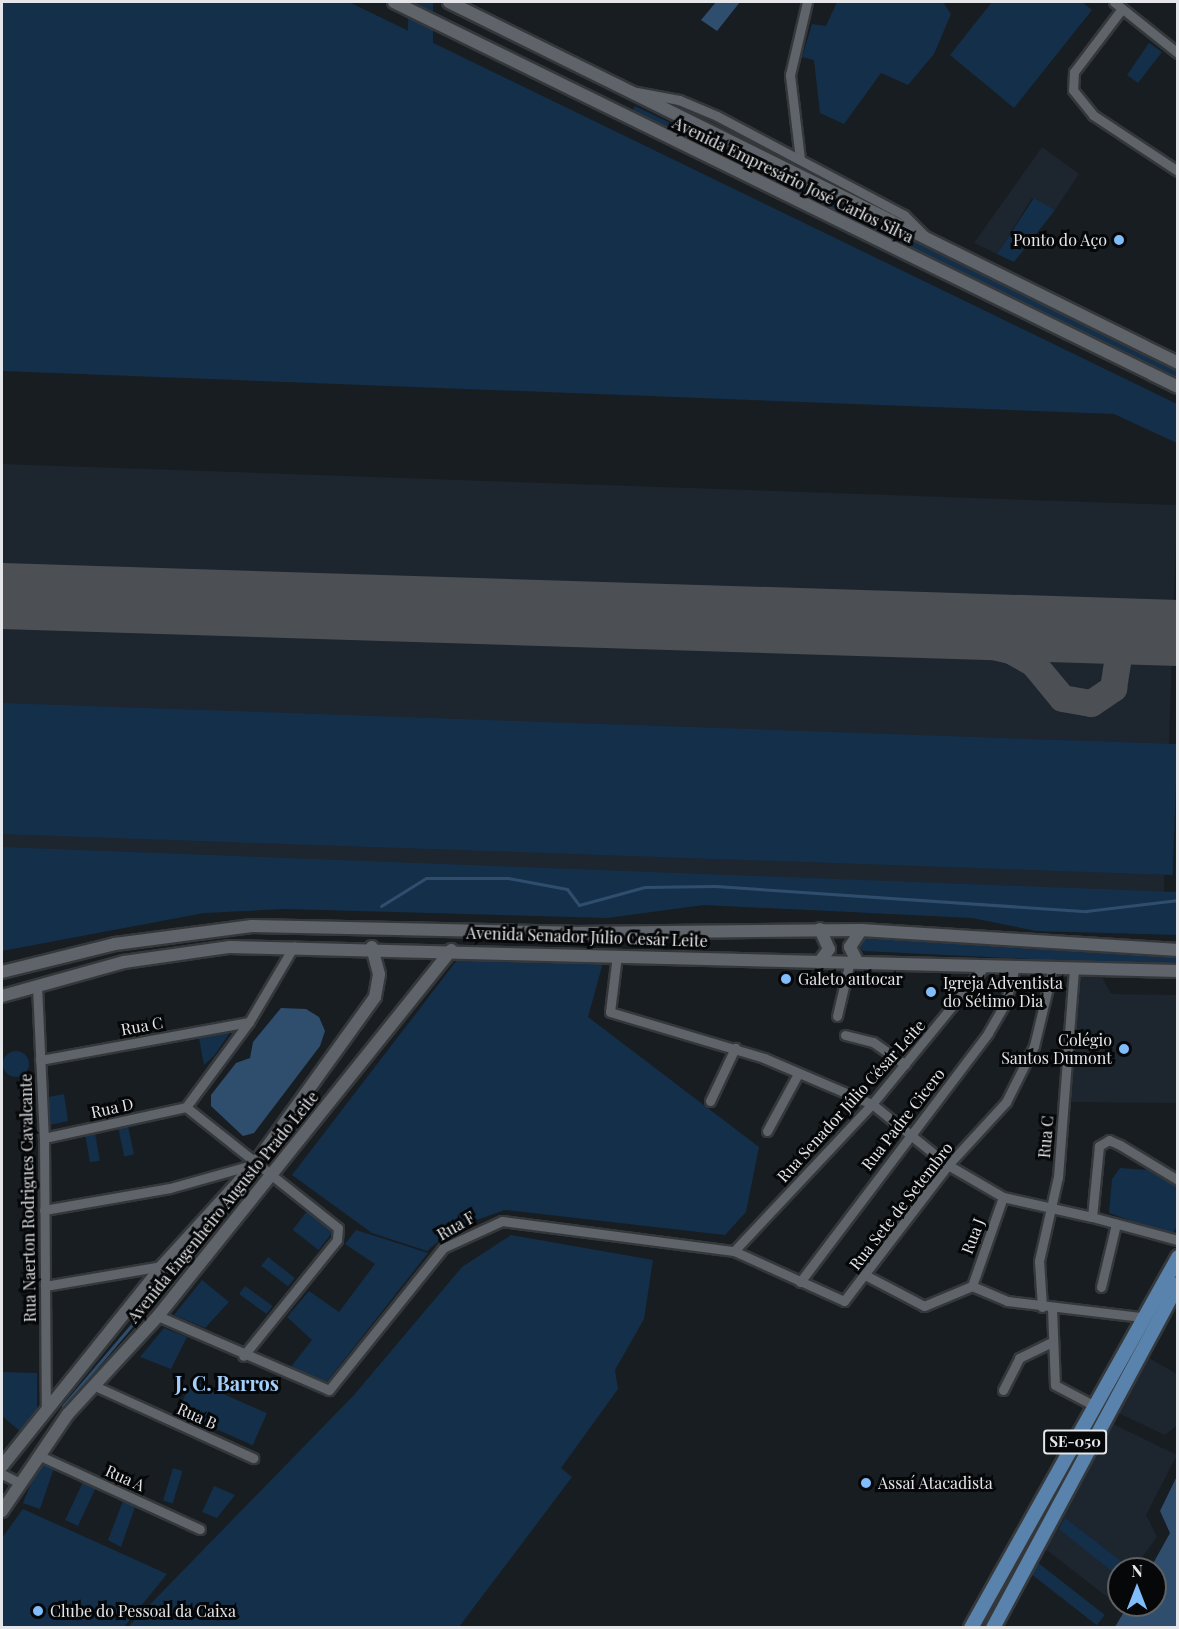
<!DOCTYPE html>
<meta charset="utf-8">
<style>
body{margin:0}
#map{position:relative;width:1179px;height:1629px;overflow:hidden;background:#181d21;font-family:"Playfair Display",serif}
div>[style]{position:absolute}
.built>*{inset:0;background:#1d252e;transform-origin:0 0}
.green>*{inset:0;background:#142f49;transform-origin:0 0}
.round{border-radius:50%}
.water>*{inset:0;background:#2f4e6e}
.stream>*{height:3px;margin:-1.5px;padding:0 1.5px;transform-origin:1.5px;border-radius:1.5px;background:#2f4e6e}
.taxiway>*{height:27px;margin:-13.5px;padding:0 13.5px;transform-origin:13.5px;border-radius:13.5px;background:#4c5054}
.runway>*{height:66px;margin:-33px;padding:0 33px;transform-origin:33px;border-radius:33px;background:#4c5054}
.roads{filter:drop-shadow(2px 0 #35383b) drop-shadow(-2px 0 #35383b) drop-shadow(0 2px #35383b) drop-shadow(0 -2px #35383b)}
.street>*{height:9px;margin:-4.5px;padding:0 4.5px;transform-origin:4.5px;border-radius:4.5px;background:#5f646a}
.secondary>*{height:12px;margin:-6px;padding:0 6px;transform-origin:6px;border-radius:6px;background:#5f646a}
.primary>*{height:14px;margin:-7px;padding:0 7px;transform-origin:7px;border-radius:7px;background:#5983ac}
.dots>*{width:16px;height:16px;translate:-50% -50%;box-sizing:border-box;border:3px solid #060708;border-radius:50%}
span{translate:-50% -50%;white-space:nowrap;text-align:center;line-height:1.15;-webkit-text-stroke:6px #060708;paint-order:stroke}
.shield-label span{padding:2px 4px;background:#060708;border:2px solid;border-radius:4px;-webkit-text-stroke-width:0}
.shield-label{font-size:15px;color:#e4e6ea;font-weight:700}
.street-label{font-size:16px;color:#e4e6ea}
.poi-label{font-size:16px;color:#e4e6ea}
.right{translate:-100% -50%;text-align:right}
.left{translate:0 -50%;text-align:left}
.quarter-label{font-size:20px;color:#a3cffd;font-weight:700}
.frame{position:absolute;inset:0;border:3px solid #e4e6ea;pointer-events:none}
.north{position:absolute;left:1107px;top:1557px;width:60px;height:60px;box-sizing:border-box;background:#060708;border:2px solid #5f6062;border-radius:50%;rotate:0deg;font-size:16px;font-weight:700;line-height:24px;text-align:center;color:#e4e6ea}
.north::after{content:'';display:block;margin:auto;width:21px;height:27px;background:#81bdfa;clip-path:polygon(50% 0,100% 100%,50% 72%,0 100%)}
</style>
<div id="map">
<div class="built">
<div style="clip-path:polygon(1042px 147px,1079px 174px,1055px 210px,1032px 198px,997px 254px,974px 243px)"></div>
<div style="left:2px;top:464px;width:1176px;height:409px;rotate:2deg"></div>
<div style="clip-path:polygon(1100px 973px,1111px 994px,1177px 995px,1177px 1103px,1069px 1102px,1071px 974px)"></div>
<div style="clip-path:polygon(1149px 1358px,1177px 1374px,1177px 1425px,1165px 1435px,1118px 1413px)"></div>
<div style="clip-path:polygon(1109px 1422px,1177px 1455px,1146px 1515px,1157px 1537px,1133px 1569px,1119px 1569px,1119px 1589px,1111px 1600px,1044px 1548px)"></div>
</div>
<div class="green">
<div style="clip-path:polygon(2px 2px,349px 2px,1177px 404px,1177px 443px,1114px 414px,2px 371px)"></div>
<div style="left:408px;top:2px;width:25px;height:232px"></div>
<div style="clip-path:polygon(837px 2px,943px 2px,951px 14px,934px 54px,908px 85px,881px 73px,844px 124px,820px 113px,814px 60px,802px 57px,812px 24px,826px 26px)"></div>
<div style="clip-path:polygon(992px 2px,1082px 2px,1092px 10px,1014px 108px,950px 55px)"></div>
<div style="clip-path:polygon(1149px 43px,1162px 52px,1138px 83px,1127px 75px)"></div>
<div style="clip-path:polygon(635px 106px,1177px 367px,1177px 382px,631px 112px)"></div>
<div style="clip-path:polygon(1034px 198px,1055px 210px,1014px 262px,997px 254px)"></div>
<div style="left:2px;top:703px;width:1176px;height:131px;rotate:2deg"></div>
<div style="clip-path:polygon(2px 847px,1177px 892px,1177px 935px,1036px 931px,972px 918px,704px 905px,607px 918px,285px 909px,204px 913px,2px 951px)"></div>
<div style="clip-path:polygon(866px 934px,1177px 958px,1177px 966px,863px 951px,859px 946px)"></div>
<div style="clip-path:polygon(457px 960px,603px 963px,588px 1017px,759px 1147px,746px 1212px,725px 1235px,505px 1210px,454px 1228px,427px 1251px,372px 1233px,292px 1175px)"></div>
<div style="clip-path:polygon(231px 1031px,214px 1056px,204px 1065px,199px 1038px)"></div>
<div class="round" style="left:3px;top:1051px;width:26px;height:26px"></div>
<div style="clip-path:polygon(64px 1094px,68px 1121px,50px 1125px,49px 1097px)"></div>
<div style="left:128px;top:1126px;width:29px;height:10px;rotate:78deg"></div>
<div style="left:95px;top:1133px;width:28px;height:10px;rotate:80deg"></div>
<div style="clip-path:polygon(1120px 1168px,1149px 1170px,1177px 1184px,1177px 1226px,1172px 1235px,1109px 1213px,1112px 1179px)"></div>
<div style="left:308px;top:1210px;width:33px;height:25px;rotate:38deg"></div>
<div style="clip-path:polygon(356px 1230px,428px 1253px,325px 1384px,290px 1368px,312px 1340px,287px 1317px,309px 1291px,339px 1312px,375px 1264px,345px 1244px)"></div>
<div style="clip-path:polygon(511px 1235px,653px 1260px,644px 1319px,615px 1370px,618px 1389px,561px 1468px,572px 1477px,459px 1627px,128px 1627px,354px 1395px,462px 1267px)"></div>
<div style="left:268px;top:1257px;width:34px;height:11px;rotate:38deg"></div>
<div style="clip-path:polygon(202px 1280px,229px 1302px,205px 1328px,174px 1315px)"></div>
<div style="left:245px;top:1286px;width:34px;height:10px;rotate:36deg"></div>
<div style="clip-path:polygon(164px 1328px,187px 1337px,171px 1369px,140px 1357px)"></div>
<div style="clip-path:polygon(2px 1372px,37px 1373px,37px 1412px,21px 1432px,2px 1416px)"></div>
<div style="left:192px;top:1380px;width:82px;height:35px;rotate:24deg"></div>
<div style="clip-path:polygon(39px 1464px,54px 1468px,40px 1509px,23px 1503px)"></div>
<div style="left:173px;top:1468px;width:10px;height:34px;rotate:17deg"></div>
<div style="left:83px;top:1482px;width:14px;height:42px;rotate:25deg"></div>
<div style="clip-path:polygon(214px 1486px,235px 1495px,217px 1518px,202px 1512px)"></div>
<div style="clip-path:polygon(123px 1501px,135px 1507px,121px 1547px,108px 1540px)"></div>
<div style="clip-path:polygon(23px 1509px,167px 1574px,124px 1627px,2px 1627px,2px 1538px)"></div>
<div style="clip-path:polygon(1065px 1518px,1131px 1569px,1119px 1569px,1119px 1577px,1059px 1529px)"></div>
<div style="left:1037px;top:1562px;width:86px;height:13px;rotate:38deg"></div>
</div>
<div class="water">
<div style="clip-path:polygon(716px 2px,740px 2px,717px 31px,701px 20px)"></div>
<div style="clip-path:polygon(281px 1008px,306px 1009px,319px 1017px,325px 1031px,320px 1046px,254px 1133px,243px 1136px,211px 1106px,211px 1095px,236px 1063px,250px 1058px,253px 1042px)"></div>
<div style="clip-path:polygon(1177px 1476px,1177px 1627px,1115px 1627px,1128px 1605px,1155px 1605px,1155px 1569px,1150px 1569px,1170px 1533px,1160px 1511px)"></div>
</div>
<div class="stream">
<div style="left:381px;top:906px;width:53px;rotate:-31.9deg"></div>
<div style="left:426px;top:878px;width:82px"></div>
<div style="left:508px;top:878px;width:60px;rotate:10.6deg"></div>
<div style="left:567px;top:889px;width:20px;rotate:53deg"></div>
<div style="left:579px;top:905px;width:68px;rotate:-15.3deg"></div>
<div style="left:645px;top:887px;width:70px;rotate:-0.8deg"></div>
<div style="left:715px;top:886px;width:372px;rotate:3.9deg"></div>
<div style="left:1086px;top:911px;width:93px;rotate:-6.8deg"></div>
<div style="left:63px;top:1406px;width:287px;rotate:-49.7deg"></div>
<div style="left:2px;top:1497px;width:8px;rotate:-50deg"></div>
</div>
<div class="taxiway">
<div style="left:914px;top:627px;width:99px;rotate:13.5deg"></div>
<div style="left:1010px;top:650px;width:26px;rotate:29deg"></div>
<div style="left:1033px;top:663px;width:45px;rotate:50.4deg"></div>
<div style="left:1062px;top:698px;width:29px;rotate:10deg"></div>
<div style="left:1091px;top:703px;width:27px;rotate:-34deg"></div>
<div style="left:1113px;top:688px;width:31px;rotate:-81deg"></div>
<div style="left:1118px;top:657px;width:45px;rotate:-143.1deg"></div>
</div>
<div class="runway">
<div style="left:2px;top:596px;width:1177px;rotate:1.8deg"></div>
</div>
<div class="roads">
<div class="street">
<div style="left:1114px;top:2px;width:82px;rotate:38.6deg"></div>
<div style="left:1121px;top:10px;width:78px;rotate:127.2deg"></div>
<div style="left:1074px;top:72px;width:18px;rotate:93deg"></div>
<div style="left:1073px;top:90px;width:32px;rotate:51deg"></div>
<div style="left:1093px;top:115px;width:102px;rotate:33.4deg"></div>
<div style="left:631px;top:91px;width:49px;rotate:10.6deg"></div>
<div style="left:679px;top:100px;width:41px;rotate:22.8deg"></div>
<div style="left:717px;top:116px;width:212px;rotate:27.9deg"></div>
<div style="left:904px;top:215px;width:34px;rotate:45deg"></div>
<div style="left:800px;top:159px;width:85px;rotate:-96.8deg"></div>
<div style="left:790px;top:75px;width:75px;rotate:-76.9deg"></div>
<div style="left:617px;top:955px;width:57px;rotate:97deg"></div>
<div style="left:610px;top:1012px;width:161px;rotate:16.6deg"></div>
<div style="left:764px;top:1058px;width:117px;rotate:23.1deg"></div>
<div style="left:872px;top:1104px;width:97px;rotate:38.8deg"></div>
<div style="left:948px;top:1165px;width:64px;rotate:30.2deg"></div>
<div style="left:1003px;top:1197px;width:91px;rotate:12.7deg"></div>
<div style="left:37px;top:986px;width:152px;rotate:87.4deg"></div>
<div style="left:44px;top:1138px;width:271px;rotate:89.6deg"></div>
<div style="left:837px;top:1016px;width:57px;rotate:-76.7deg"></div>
<div style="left:845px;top:1035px;width:29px;rotate:14deg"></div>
<div style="left:873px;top:1042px;width:39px;rotate:35deg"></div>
<div style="left:40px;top:1060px;width:212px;rotate:-10.3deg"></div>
<div style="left:710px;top:1101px;width:59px;rotate:-64.7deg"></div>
<div style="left:186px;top:1107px;width:194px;rotate:38.5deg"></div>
<div style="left:338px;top:1228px;width:12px;rotate:95deg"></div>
<div style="left:337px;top:1240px;width:149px;rotate:129deg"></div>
<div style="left:186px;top:1107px;width:106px;rotate:-53.5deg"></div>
<div style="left:249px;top:1022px;width:88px;rotate:-59.4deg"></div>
<div style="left:767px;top:1131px;width:65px;rotate:-61.5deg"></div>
<div style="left:44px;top:1138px;width:145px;rotate:-12.3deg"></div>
<div style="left:1178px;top:1180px;width:68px;rotate:-148.9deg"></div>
<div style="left:1120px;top:1145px;width:12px;rotate:-156deg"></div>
<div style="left:1109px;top:1140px;width:12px;rotate:149deg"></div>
<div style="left:1099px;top:1146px;width:71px;rotate:95.6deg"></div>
<div style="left:1092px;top:1217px;width:89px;rotate:15deg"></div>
<div style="left:44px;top:1210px;width:128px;rotate:-9.9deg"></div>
<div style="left:170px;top:1188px;width:85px;rotate:-15.7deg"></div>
<div style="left:734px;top:1251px;width:202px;rotate:-46.8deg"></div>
<div style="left:872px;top:1104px;width:178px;rotate:-50.7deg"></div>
<div style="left:867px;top:1276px;width:64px;rotate:27.8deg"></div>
<div style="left:924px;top:1306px;width:52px;rotate:-22.6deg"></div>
<div style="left:972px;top:1286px;width:38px;rotate:23deg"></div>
<div style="left:1007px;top:1301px;width:136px;rotate:6.8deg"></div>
<div style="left:800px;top:1282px;width:312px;rotate:-52.9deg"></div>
<div style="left:988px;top:1033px;width:34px;rotate:-60deg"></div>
<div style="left:1005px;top:1004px;width:38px;rotate:-75deg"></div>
<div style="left:45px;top:1286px;width:119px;rotate:-9.7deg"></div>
<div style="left:972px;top:1286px;width:94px;rotate:-70.8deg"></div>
<div style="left:1101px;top:1287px;width:65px;rotate:-76.6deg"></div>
<div style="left:1042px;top:1307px;width:46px;rotate:-93.7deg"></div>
<div style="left:1039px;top:1261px;width:86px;rotate:-77.3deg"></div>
<div style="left:1058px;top:1177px;width:210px;rotate:-85.6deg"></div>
<div style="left:1052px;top:1308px;width:77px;rotate:87.8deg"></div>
<div style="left:1055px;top:1385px;width:45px;rotate:27.7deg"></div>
<div style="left:158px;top:1316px;width:186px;rotate:23.4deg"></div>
<div style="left:329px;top:1390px;width:182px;rotate:-51.2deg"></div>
<div style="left:443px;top:1248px;width:65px;rotate:-24.6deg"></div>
<div style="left:502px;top:1221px;width:234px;rotate:7.4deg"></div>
<div style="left:734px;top:1251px;width:121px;rotate:24.4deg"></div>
<div style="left:844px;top:1301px;width:171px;rotate:-52.6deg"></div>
<div style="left:948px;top:1165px;width:86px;rotate:-47.4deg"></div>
<div style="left:1006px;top:1102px;width:63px;rotate:-63.4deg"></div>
<div style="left:1034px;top:1046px;width:81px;rotate:-76.5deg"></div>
<div style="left:95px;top:1386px;width:174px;rotate:24.5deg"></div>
<div style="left:1003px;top:1390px;width:36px;rotate:-63deg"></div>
<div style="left:1019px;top:1358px;width:34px;rotate:-26deg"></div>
<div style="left:38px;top:1455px;width:178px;rotate:24.6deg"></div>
<div style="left:2px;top:1474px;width:20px;rotate:27deg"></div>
</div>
<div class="secondary">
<div style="left:394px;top:2px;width:873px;rotate:26.15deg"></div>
<div style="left:449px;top:2px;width:813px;rotate:26.34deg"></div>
<div style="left:820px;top:929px;width:22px;rotate:66deg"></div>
<div style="left:829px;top:949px;width:14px;rotate:126deg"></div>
<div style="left:857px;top:961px;width:16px;rotate:-117deg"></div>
<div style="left:850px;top:947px;width:20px;rotate:-57deg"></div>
<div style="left:2px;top:972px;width:116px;rotate:-13.9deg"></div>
<div style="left:115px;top:944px;width:138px;rotate:-7.5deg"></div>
<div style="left:252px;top:926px;width:322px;rotate:1.2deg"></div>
<div style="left:574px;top:933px;width:287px;rotate:-0.6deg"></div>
<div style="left:861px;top:930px;width:318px;rotate:3.6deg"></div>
<div style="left:2px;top:996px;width:127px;rotate:-15.6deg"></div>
<div style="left:124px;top:962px;width:107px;rotate:-8.1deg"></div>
<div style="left:230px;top:947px;width:948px;rotate:1.45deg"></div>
<div style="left:2px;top:1466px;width:256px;rotate:-51.3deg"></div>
<div style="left:162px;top:1266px;width:137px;rotate:-47.7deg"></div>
<div style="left:254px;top:1165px;width:207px;rotate:-54.2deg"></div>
<div style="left:375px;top:997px;width:23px;rotate:-80deg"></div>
<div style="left:379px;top:974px;width:28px;rotate:-105deg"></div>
<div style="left:2px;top:1511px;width:117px;rotate:-55.8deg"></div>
<div style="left:68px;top:1414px;width:133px;rotate:-47.4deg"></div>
<div style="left:158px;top:1316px;width:469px;rotate:-51.3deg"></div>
</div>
<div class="primary">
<div style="left:971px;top:1628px;width:425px;rotate:-60.8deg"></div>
<div style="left:993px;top:1628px;width:391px;rotate:-61.7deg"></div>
</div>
</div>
<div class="dots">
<div style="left:1119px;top:240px;background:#81bdfa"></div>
<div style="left:786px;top:979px;background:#81bdfa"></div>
<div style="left:931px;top:992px;background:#81bdfa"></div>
<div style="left:1124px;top:1049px;background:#81bdfa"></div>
<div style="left:866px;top:1483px;background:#81bdfa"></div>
<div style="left:38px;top:1611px;background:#81bdfa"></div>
</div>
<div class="shield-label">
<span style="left:1075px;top:1442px">SE-050</span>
</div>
<div class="street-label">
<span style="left:793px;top:180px;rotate:26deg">Avenida Empresário José Carlos Silva</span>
<span style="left:587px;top:937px;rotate:2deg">Avenida Senador Júlio Cesár Leite</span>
<span style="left:142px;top:1026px;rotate:-10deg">Rua C</span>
<span style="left:851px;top:1101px;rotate:-48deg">Rua Senador Júlio César Leite</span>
<span style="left:112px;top:1108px;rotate:-12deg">Rua D</span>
<span style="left:903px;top:1119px;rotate:-52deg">Rua Padre Cicero</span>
<span style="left:1046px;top:1137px;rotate:-85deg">Rua C</span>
<span style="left:28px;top:1198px;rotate:-91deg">Rua Naerton Rodrigues Cavalcante</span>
<span style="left:901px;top:1206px;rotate:-52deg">Rua Sete de Setembro</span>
<span style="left:223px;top:1207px;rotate:-51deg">Avenida Engenheiro Augusto Prado Leite</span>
<span style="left:456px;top:1226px;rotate:-30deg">Rua F</span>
<span style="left:973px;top:1236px;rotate:-69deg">Rua J</span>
<span style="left:197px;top:1416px;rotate:24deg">Rua B</span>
<span style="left:125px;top:1478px;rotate:24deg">Rua A</span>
</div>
<div class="poi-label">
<span class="right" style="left:1107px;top:240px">Ponto do Aço</span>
<span class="left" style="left:798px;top:979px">Galeto autocar</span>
<span class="left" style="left:943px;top:992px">Igreja Adventista<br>do Sétimo Dia</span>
<span class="right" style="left:1112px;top:1049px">Colégio<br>Santos Dumont</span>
<span class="left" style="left:878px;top:1483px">Assaí Atacadista</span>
<span class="left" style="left:50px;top:1611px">Clube do Pessoal da Caixa</span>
</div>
<div class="quarter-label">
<span style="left:227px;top:1382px">J. C. Barros</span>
</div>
<div class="frame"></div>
<div class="north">N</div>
</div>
